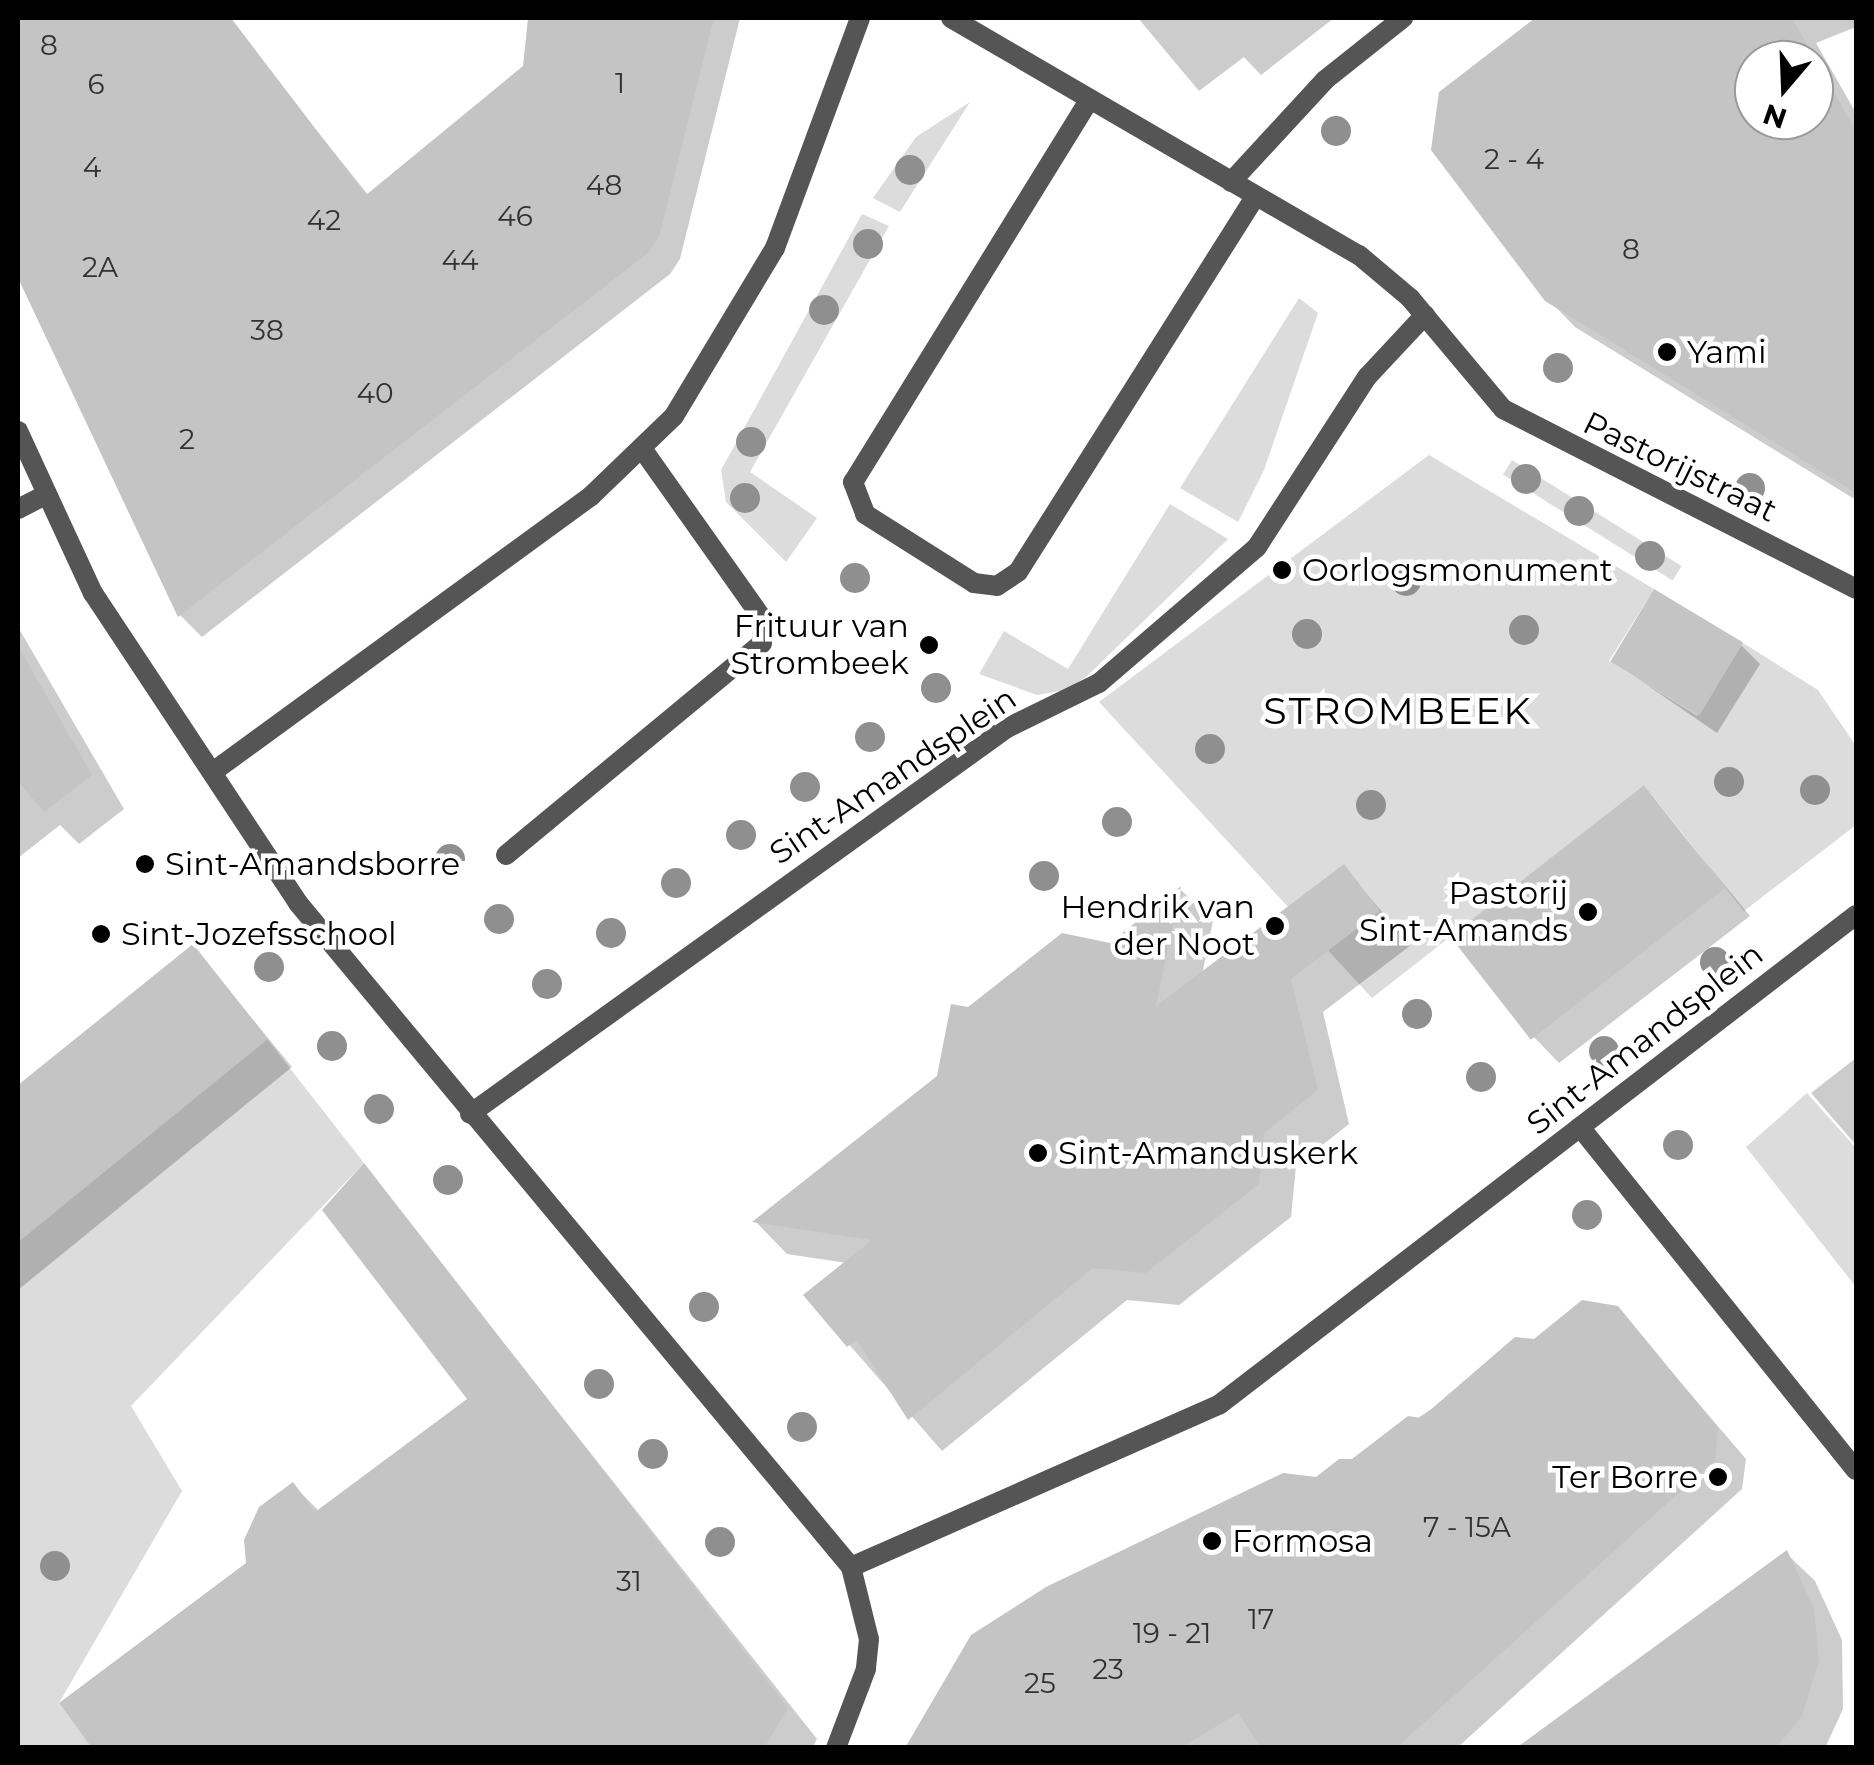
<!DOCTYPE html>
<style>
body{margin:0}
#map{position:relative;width:1874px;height:1765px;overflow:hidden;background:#fff;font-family:Montserrat,sans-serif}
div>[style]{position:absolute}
.green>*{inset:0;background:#dcdcdc;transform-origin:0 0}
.shadow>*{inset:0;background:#0003}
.building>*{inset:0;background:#c4c4c4;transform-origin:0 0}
.lane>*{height:20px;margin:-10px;padding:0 10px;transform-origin:10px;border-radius:10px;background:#555}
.street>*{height:20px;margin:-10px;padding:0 10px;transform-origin:10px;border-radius:10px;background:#555}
.trees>*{width:30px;height:30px;margin:-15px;border-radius:50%;background:#8f8f8f}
.dots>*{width:28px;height:28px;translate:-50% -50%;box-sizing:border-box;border:5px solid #fff;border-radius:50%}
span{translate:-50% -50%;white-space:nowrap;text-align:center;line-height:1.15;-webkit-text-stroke:9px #fff;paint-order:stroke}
.number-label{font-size:28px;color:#313131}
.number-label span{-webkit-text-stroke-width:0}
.poi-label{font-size:32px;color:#000}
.left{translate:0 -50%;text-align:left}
.right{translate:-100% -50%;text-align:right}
.street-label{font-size:32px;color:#000}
.quarter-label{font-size:38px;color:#000;letter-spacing:2.5px}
.frame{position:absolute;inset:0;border:20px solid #000;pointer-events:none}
.north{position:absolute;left:1734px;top:40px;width:100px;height:100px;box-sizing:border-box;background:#fff;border:2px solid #999;border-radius:50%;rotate:199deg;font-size:28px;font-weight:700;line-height:40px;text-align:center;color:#000}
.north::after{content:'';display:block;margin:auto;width:35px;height:45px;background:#000;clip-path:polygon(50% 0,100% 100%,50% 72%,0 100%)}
</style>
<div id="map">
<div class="green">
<div style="clip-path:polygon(970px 102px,900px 212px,873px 198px,916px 137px)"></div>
<div style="clip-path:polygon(862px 214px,889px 226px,750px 472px,817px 518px,786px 562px,726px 502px,721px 470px)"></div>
<div style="clip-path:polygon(1299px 298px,1318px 313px,1264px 470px,1238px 522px,1180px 488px)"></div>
<div style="clip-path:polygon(1429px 455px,1654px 589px,1609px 661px,1697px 716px,1743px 643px,1818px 690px,1856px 746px,1856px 825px,1744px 911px,1644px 785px,1372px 998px,1099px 702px)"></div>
<div style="left:1512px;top:460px;width:200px;height:17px;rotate:32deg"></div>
<div style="clip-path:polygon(1170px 504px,1228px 539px,1086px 677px,1066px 690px,1037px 695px,979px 674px,1004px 631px,1068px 669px)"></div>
<div style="clip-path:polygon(267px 1039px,364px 1163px,131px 1406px,182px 1491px,59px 1703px,92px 1747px,18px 1748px,18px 1242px)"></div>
<div style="clip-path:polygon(1807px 1093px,1856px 1148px,1856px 1287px,1746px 1147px)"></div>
</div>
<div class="shadow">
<div style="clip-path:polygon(18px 18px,154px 18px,189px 110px,269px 71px,369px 196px,526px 68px,530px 18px,740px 18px,680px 259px,670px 274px,202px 637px,180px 615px,18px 262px)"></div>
<div style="clip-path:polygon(1138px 18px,1334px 18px,1261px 75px,1244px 57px,1199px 91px)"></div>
<div style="clip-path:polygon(evenodd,1541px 18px,1856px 18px,1856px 27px,1816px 43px,1856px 113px,1856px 500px,1575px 327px,1547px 298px,1441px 93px,1541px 18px,1754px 60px,1814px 60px,1814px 120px,1754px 120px,1754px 60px)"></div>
<div style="clip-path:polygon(18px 627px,124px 809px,79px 844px,60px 825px,18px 858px)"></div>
<div style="clip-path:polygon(1741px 645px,1760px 664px,1717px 733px,1612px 661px)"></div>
<div style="clip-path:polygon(1644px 788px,1750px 916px,1559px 1063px,1533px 1036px)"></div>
<div style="clip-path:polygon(1344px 868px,1411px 945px,1323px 1012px,1349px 1124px,1296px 1166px,1291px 1217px,1179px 1305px,1127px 1300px,942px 1451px,806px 1295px,847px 1263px,787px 1254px,756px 1222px,939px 1078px,968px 1010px,1111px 946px,1181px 890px,1213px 921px,1202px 975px)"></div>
<div style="clip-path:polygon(193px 947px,292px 1067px,18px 1290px,18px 1089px)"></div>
<div style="clip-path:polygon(1856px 1058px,1856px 1145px,1811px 1093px)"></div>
<div style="clip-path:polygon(364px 1167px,817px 1739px,812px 1748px,95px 1748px,249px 1564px,293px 1485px,320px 1512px,471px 1399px)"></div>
<div style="clip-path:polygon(1617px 1308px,1746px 1459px,1742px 1489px,1457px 1748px,909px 1748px,1535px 1342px)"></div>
<div style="clip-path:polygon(1786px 1553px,1815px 1581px,1842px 1640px,1843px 1709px,1825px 1748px,1520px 1748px)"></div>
</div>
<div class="building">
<div style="clip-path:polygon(18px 18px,231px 18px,366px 195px,523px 66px,528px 18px,714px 18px,659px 237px,648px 253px,178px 617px,18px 278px)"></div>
<div style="clip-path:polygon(evenodd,1535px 18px,1792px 18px,1856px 131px,1856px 493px,1545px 301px,1431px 150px,1439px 92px,1535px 18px,1754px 60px,1814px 60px,1814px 120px,1754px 120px,1754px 60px)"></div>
<div style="left:1654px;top:589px;width:104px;height:85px;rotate:31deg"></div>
<div style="clip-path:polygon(18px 646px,92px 775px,44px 812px,18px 781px)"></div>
<div style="left:1644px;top:785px;width:131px;height:246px;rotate:52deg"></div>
<div style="clip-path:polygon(1344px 864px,1380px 911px,1291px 979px,1318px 1090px,1264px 1133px,1259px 1184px,1146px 1273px,1093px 1268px,908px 1420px,857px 1340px,847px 1347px,803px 1295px,872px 1240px,752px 1222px,937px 1076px,951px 1004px,968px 1007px,1062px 933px,1110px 943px,1181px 886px,1156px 1006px)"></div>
<div style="clip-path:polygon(193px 944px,268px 1039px,18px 1242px,18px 1085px)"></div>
<div style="clip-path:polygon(364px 1163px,788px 1708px,764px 1748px,92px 1748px,59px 1703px,246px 1563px,244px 1540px,259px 1507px,293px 1482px,315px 1512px,467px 1399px,322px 1210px)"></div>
<div style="clip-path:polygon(1582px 1300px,1618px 1306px,1718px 1428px,1715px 1460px,1396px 1748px,1261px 1748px,1238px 1713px,1181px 1748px,905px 1748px,971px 1635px,1046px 1587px,1283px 1473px,1316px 1477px,1339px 1459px,1352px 1459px,1408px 1416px,1421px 1418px,1515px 1337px,1534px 1339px)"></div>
<div style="clip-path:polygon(1787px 1550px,1814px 1609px,1819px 1660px,1802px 1716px,1776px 1748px,1516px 1748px)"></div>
</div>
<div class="lane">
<div style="left:1088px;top:102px;width:447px;rotate:121.7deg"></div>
<div style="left:853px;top:482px;width:34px;rotate:69deg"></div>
<div style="left:865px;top:514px;width:129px;rotate:32.3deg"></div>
<div style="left:974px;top:583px;width:23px;rotate:7deg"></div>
<div style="left:997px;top:586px;width:25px;rotate:-34deg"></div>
<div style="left:1018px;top:572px;width:444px;rotate:-57.7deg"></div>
<div style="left:506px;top:855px;width:332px;rotate:-39.6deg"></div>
<div style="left:762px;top:643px;width:25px;rotate:-90deg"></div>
<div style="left:762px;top:618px;width:206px;rotate:-125.3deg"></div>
<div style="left:1580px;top:1127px;width:440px;rotate:51.2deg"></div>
</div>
<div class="street">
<div style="left:951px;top:18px;width:472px;rotate:30.2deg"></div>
<div style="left:1359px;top:255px;width:67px;rotate:40.1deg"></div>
<div style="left:1410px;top:298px;width:145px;rotate:50deg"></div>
<div style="left:1503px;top:409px;width:396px;rotate:27deg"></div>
<div style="left:1231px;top:182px;width:139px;rotate:-47.3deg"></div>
<div style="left:1325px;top:80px;width:100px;rotate:-38.5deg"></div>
<div style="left:18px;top:431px;width:179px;rotate:65.2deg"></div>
<div style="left:93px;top:593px;width:372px;rotate:56.5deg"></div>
<div style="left:298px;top:903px;width:864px;rotate:50.21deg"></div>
<div style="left:851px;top:1567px;width:74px;rotate:76deg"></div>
<div style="left:869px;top:1639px;width:30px;rotate:96deg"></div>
<div style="left:866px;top:1669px;width:85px;rotate:110.8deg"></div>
<div style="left:18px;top:509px;width:31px;rotate:-27deg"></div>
<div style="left:214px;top:771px;width:467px;rotate:-36.1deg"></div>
<div style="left:591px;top:496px;width:115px;rotate:-43.9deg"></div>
<div style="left:674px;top:416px;width:196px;rotate:-59deg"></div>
<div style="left:775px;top:248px;width:245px;rotate:-69.7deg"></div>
<div style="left:470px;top:1114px;width:661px;rotate:-35.71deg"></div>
<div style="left:1007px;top:728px;width:102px;rotate:-26.1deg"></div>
<div style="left:1099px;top:683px;width:208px;rotate:-40.7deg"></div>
<div style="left:1257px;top:547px;width:202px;rotate:-57.1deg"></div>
<div style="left:1367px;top:377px;width:85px;rotate:-46.9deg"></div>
<div style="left:851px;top:1567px;width:403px;rotate:-23.8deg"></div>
<div style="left:1220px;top:1404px;width:802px;rotate:-37.56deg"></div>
</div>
<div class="trees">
<div style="left:1336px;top:131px"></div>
<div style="left:910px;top:170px"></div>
<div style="left:868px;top:244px"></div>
<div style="left:824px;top:310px"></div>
<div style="left:1558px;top:368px"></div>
<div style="left:751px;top:442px"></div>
<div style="left:1526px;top:479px"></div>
<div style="left:1750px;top:488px"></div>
<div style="left:745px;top:498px"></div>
<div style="left:1579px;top:511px"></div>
<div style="left:1650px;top:556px"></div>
<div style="left:855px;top:578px"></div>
<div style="left:1406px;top:581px"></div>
<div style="left:1524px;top:630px"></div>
<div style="left:1307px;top:634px"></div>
<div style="left:936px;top:688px"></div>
<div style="left:870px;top:737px"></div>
<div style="left:1210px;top:749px"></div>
<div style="left:1729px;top:782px"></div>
<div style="left:805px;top:787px"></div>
<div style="left:1815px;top:790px"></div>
<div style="left:1371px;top:805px"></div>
<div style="left:1117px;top:822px"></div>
<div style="left:741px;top:835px"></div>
<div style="left:450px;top:859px"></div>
<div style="left:1044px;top:876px"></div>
<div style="left:676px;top:883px"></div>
<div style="left:499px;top:919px"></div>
<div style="left:611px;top:933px"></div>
<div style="left:1715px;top:962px"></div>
<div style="left:269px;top:967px"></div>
<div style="left:547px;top:984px"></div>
<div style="left:1417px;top:1014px"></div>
<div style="left:332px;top:1046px"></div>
<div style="left:1604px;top:1051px"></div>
<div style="left:1481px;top:1077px"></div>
<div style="left:379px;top:1109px"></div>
<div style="left:1678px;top:1145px"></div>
<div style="left:448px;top:1180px"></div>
<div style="left:1587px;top:1215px"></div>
<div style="left:704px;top:1307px"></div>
<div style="left:599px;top:1384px"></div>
<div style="left:802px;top:1427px"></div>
<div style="left:653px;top:1454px"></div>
<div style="left:720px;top:1542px"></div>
<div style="left:55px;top:1566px"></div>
</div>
<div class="dots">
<div style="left:1667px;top:352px;background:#000"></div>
<div style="left:1282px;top:570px;background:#000"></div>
<div style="left:929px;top:645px;background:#000"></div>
<div style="left:145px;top:864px;background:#000"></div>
<div style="left:1588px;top:912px;background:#000"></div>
<div style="left:1275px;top:926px;background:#000"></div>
<div style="left:101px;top:934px;background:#000"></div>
<div style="left:1038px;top:1153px;background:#000"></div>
<div style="left:1718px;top:1477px;background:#000"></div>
<div style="left:1212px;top:1541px;background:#000"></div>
</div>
<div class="number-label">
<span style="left:49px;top:45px">8</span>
<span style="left:620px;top:83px">1</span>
<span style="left:96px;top:84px">6</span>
<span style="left:1514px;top:159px">2 - 4</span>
<span style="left:92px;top:167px">4</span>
<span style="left:604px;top:185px">48</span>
<span style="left:515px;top:216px">46</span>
<span style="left:324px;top:220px">42</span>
<span style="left:1631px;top:249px">8</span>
<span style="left:460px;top:260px">44</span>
<span style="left:100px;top:267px">2A</span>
<span style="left:267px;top:330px">38</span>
<span style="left:375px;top:393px">40</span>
<span style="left:187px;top:439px">2</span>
<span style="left:1467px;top:1527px">7 - 15A</span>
<span style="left:629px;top:1581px">31</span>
<span style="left:1261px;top:1619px">17</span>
<span style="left:1172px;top:1633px">19 - 21</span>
<span style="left:1108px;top:1669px">23</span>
<span style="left:1040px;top:1683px">25</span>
</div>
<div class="poi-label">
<span class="left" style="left:1687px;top:352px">Yami</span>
<span class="left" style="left:1302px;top:570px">Oorlogsmonument</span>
<span class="right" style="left:909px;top:645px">Frituur van<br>Strombeek</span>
<span class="left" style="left:165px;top:864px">Sint-Amandsborre</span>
<span class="right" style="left:1568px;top:912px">Pastorij<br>Sint-Amands</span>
<span class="right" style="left:1255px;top:926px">Hendrik van<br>der Noot</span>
<span class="left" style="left:121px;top:934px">Sint-Jozefsschool</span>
<span class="left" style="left:1058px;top:1153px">Sint-Amanduskerk</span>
<span class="right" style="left:1698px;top:1477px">Ter Borre</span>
<span class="left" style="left:1232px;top:1541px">Formosa</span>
</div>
<div class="street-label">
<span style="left:1680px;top:467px;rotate:26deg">Pastorijstraat</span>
<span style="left:893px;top:776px;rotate:-34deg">Sint-Amandsplein</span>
<span style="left:1645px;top:1039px;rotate:-38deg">Sint-Amandsplein</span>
</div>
<div class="quarter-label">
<span style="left:1398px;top:711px">STROMBEEK</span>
</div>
<div class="frame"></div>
<div class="north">N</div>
</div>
